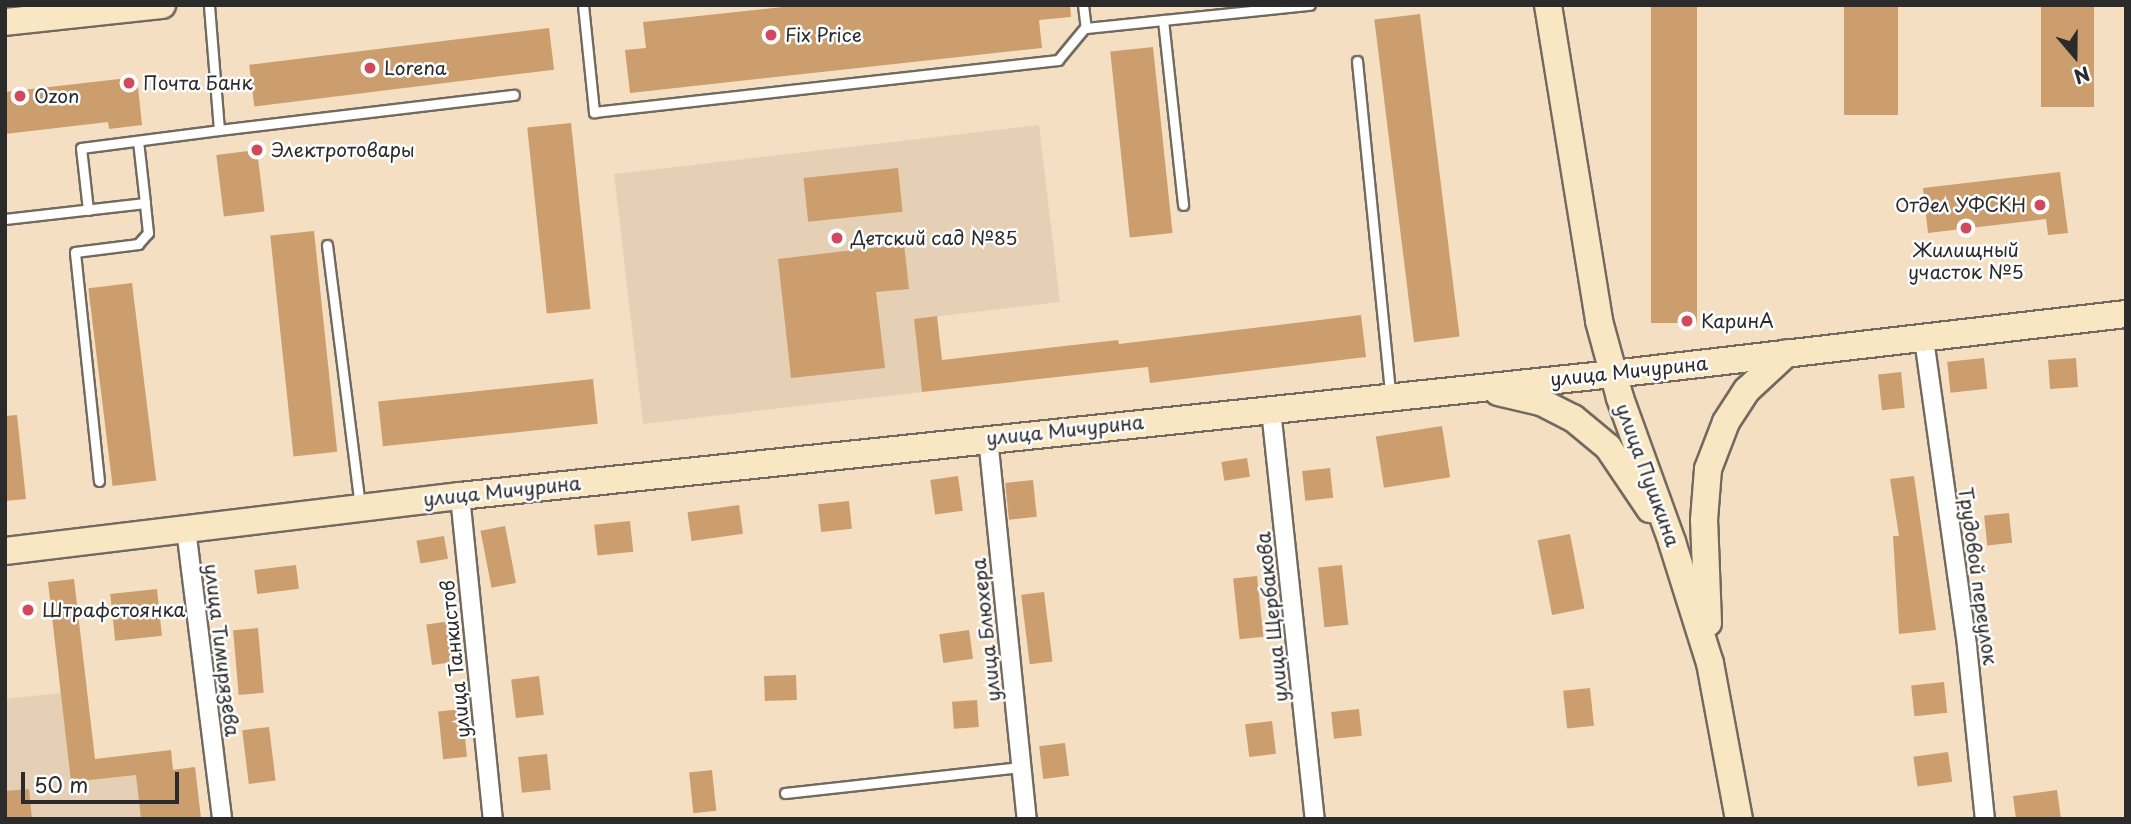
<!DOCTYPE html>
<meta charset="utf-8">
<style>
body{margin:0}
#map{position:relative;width:2131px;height:824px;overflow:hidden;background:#f5dfc3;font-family:"Playpen Sans",sans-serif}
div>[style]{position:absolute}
.built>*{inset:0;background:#e5d0b5}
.building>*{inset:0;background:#cc9e6d;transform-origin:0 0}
.roads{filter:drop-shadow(2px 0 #726a60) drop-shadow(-2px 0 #726a60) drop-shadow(0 2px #726a60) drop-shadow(0 -2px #726a60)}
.lane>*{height:9px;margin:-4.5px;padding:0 4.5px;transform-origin:4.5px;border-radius:4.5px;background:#fff}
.street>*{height:18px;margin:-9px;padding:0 9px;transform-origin:9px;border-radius:9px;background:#fff}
.secondary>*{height:26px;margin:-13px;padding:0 13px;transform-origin:13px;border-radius:13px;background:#f9e7c3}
.dots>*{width:19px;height:19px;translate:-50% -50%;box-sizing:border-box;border:4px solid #fff;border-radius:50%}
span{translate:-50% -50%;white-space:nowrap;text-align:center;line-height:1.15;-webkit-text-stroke:5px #fff;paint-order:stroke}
.poi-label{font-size:19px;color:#2b2b2b}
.left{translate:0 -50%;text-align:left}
.right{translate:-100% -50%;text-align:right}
.street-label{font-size:19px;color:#2b2b2b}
.frame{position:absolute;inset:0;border:7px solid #2b2b2b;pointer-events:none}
.north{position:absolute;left:2040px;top:21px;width:70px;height:70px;-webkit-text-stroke:5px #fff;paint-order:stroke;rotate:160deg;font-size:19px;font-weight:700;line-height:28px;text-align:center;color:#2b2b2b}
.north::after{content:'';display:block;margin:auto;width:24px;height:32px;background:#2b2b2b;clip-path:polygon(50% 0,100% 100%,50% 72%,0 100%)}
.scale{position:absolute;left:21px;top:772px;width:158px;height:32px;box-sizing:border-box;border:4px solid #2b2b2b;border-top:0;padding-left:9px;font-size:21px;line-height:24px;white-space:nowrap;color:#2b2b2b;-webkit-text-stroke:5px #fff;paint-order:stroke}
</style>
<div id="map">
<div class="built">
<div style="clip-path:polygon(1039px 125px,1060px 302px,914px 319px,922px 392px,643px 424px,614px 174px)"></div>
<div style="clip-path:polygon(61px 693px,71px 782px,195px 767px,201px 819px,5px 819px,5px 699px)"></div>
</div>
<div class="building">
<div style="clip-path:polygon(801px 5px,1070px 5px,1071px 17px,1039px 20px,1042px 48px,630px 93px,625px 50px,646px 48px,643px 22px)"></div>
<div style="left:1651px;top:5px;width:46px;height:318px"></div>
<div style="left:1844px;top:5px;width:54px;height:110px"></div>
<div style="left:2041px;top:5px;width:53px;height:102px"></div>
<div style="left:1420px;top:14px;width:325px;height:46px;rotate:83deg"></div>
<div style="left:549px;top:28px;width:42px;height:302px;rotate:83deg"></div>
<div style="left:1153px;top:47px;width:187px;height:43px;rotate:84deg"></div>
<div style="clip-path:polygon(137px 77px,142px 125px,109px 129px,108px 122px,5px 134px,5px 92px)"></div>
<div style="left:571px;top:123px;width:187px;height:44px;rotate:84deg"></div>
<div style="left:257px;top:150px;width:62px;height:41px;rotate:83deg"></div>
<div style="left:898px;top:168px;width:44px;height:95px;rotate:84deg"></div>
<div style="clip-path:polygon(2060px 172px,2068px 233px,2048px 235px,2046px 219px,1928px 233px,1923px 188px)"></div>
<div style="left:314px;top:231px;width:222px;height:44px;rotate:84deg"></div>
<div style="clip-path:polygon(904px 244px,909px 289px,876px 292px,885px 368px,791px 378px,778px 259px)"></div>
<div style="left:132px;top:283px;width:199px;height:44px;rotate:83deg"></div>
<div style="clip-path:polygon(1361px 315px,1366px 357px,1150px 383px,1148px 367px,922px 392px,914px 319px,937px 316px,942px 360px,1118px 340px,1119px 344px)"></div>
<div style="left:1984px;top:358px;width:31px;height:37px;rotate:84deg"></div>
<div style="left:2076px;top:358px;width:29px;height:28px;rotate:86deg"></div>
<div style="left:1901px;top:372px;width:36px;height:23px;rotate:84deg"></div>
<div style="left:593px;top:379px;width:45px;height:216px;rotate:84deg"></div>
<div style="clip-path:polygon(17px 415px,26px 499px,5px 501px,5px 416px)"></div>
<div style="left:1442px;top:426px;width:52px;height:67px;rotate:81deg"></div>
<div style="left:1247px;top:458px;width:19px;height:26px;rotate:81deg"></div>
<div style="left:1330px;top:468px;width:30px;height:28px;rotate:84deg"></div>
<div style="left:958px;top:476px;width:35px;height:28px;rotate:82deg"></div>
<div style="clip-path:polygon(1914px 476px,1936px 630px,1899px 634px,1893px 536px,1899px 536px,1890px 479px)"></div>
<div style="left:1033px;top:480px;width:37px;height:28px;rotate:84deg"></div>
<div style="left:849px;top:501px;width:28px;height:31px;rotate:84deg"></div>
<div style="left:739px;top:505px;width:29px;height:52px;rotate:82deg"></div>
<div style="left:2009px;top:513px;width:30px;height:25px;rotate:84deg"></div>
<div style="left:630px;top:521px;width:31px;height:36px;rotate:84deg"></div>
<div style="left:505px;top:526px;width:58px;height:25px;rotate:79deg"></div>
<div style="left:1570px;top:534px;width:76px;height:33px;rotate:79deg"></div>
<div style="left:444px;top:536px;width:23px;height:28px;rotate:80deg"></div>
<div style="left:296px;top:565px;width:24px;height:42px;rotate:83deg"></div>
<div style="left:1342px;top:565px;width:60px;height:24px;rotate:84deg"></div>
<div style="left:1257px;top:576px;width:61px;height:24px;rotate:84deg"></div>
<div style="clip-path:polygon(74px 579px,95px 759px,171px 750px,173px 770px,195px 767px,201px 819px,141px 819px,136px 775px,71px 782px,48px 582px)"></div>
<div style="left:157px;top:589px;width:47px;height:47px;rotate:84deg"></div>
<div style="left:1044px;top:592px;width:70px;height:23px;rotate:83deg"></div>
<div style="left:451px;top:621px;width:41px;height:25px;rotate:82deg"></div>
<div style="left:258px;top:628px;width:65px;height:25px;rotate:85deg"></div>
<div style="left:969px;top:630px;width:29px;height:30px;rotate:82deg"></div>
<div style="left:796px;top:675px;width:25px;height:32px;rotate:88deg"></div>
<div style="left:539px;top:676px;width:39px;height:28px;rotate:83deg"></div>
<div style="left:1944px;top:682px;width:31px;height:33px;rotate:84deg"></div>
<div style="left:1590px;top:688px;width:38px;height:27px;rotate:84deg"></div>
<div style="left:977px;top:700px;width:27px;height:25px;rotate:86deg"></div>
<div style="left:462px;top:709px;width:48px;height:24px;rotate:84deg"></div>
<div style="left:1359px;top:709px;width:27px;height:28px;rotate:84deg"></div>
<div style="left:1272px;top:721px;width:33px;height:27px;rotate:83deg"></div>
<div style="left:269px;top:727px;width:54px;height:27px;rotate:83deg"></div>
<div style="left:1065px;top:743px;width:33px;height:26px;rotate:83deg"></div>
<div style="left:1948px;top:752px;width:30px;height:35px;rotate:82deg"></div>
<div style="left:547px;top:754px;width:36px;height:29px;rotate:84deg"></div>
<div style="left:712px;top:770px;width:41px;height:23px;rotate:84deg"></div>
<div style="clip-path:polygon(29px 789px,32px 819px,5px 819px,5px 791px)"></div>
<div style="clip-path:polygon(2057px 790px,2061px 819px,2016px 819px,2013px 796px)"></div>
</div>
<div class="roads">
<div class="lane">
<div style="left:583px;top:5px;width:108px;rotate:84.1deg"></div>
<div style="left:594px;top:112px;width:467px;rotate:-6.4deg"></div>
<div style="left:1058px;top:60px;width:44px;rotate:-50.5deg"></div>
<div style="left:1083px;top:5px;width:23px;rotate:83deg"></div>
<div style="left:1086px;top:28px;width:225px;rotate:-5.9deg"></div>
<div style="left:1163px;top:20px;width:186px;rotate:83.8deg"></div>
<div style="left:1357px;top:61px;width:334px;rotate:84.3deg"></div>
<div style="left:219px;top:130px;width:297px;rotate:-6.8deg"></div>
<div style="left:88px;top:210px;width:62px;rotate:-96.4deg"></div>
<div style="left:81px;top:148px;width:139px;rotate:-7.4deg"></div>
<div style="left:219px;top:130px;width:125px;rotate:-94.6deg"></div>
<div style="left:5px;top:219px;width:141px;rotate:-6.5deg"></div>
<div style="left:145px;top:203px;width:62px;rotate:-96.4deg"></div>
<div style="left:327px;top:245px;width:264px;rotate:82.8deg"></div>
<div style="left:99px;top:481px;width:230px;rotate:-96deg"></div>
<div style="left:75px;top:252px;width:64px;rotate:-7.2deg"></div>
<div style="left:138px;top:244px;width:15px;rotate:-48deg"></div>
<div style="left:148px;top:233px;width:30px;rotate:-96deg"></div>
<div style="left:785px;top:793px;width:237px;rotate:-6.3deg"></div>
</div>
<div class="street">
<div style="left:1924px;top:339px;width:310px;rotate:82deg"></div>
<div style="left:1967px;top:646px;width:174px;rotate:84.1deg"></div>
<div style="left:1271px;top:410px;width:411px;rotate:83.9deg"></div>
<div style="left:988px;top:438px;width:383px;rotate:84.2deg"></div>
<div style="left:460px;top:496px;width:325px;rotate:84.2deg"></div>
<div style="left:186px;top:529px;width:292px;rotate:82.9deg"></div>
</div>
<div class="secondary">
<div style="left:1548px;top:5px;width:320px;rotate:80.8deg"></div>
<div style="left:1599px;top:321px;width:80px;rotate:74.7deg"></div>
<div style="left:1620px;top:398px;width:153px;rotate:70.1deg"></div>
<div style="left:1672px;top:542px;width:127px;rotate:72.6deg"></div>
<div style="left:1710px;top:663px;width:159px;rotate:79.5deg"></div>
<div style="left:5px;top:22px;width:158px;rotate:-6.2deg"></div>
<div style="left:1498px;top:392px;width:44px;rotate:13.1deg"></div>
<div style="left:1541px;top:402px;width:36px;rotate:27deg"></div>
<div style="left:1573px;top:418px;width:45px;rotate:39.6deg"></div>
<div style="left:1608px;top:447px;width:75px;rotate:55.9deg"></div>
<div style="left:5px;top:551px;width:458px;rotate:-6.9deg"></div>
<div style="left:460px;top:496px;width:1159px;rotate:-6.04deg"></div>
<div style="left:1613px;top:374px;width:516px;rotate:-6.67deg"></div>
<div style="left:1708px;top:623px;width:103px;rotate:-92.2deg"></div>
<div style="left:1704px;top:520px;width:51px;rotate:-85.5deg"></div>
<div style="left:1708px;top:469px;width:50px;rotate:-69deg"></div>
<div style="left:1726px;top:422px;width:38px;rotate:-57deg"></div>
<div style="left:1747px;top:390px;width:54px;rotate:-42.8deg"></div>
</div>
</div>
<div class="dots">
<div style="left:771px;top:35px;background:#d1495b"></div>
<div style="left:370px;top:68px;background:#d1495b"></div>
<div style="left:129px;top:83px;background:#d1495b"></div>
<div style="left:20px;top:96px;background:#d1495b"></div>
<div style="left:257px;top:150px;background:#d1495b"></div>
<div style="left:2040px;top:205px;background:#d1495b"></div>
<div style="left:1966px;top:228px;background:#d1495b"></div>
<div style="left:837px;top:238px;background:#d1495b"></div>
<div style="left:1687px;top:321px;background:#d1495b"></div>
<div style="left:28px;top:610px;background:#d1495b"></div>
</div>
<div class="poi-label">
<span class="left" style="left:785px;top:35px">Fix Price</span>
<span class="left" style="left:384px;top:68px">Lorena</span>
<span class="left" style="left:143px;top:83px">Почта Банк</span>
<span class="left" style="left:34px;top:96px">Ozon</span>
<span class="left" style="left:271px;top:150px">Электротовары</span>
<span class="right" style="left:2026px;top:205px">Отдел УФСКН</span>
<span class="left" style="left:851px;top:238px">Детский сад №85</span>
<span style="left:1966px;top:261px">Жилищный<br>участок №5</span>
<span class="left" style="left:1701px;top:321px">КаринА</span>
<span class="left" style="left:42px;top:610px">Штрафстоянка</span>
</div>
<div class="street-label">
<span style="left:1629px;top:371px;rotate:-6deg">улица Мичурина</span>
<span style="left:1065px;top:430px;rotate:-6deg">улица Мичурина</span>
<span style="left:1648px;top:475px;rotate:70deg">улица Пушкина</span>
<span style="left:502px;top:491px;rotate:-6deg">улица Мичурина</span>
<span style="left:1978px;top:576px;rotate:82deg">Трудовой переулок</span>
<span style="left:1272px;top:617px;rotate:-96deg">улица Щербакова</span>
<span style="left:986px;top:630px;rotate:-96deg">улица Блюхера</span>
<span style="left:222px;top:650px;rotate:83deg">улица Тимирязева</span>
<span style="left:455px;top:659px;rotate:-96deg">улица Танкистов</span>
</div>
<div class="frame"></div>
<div class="north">N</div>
<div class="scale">50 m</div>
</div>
